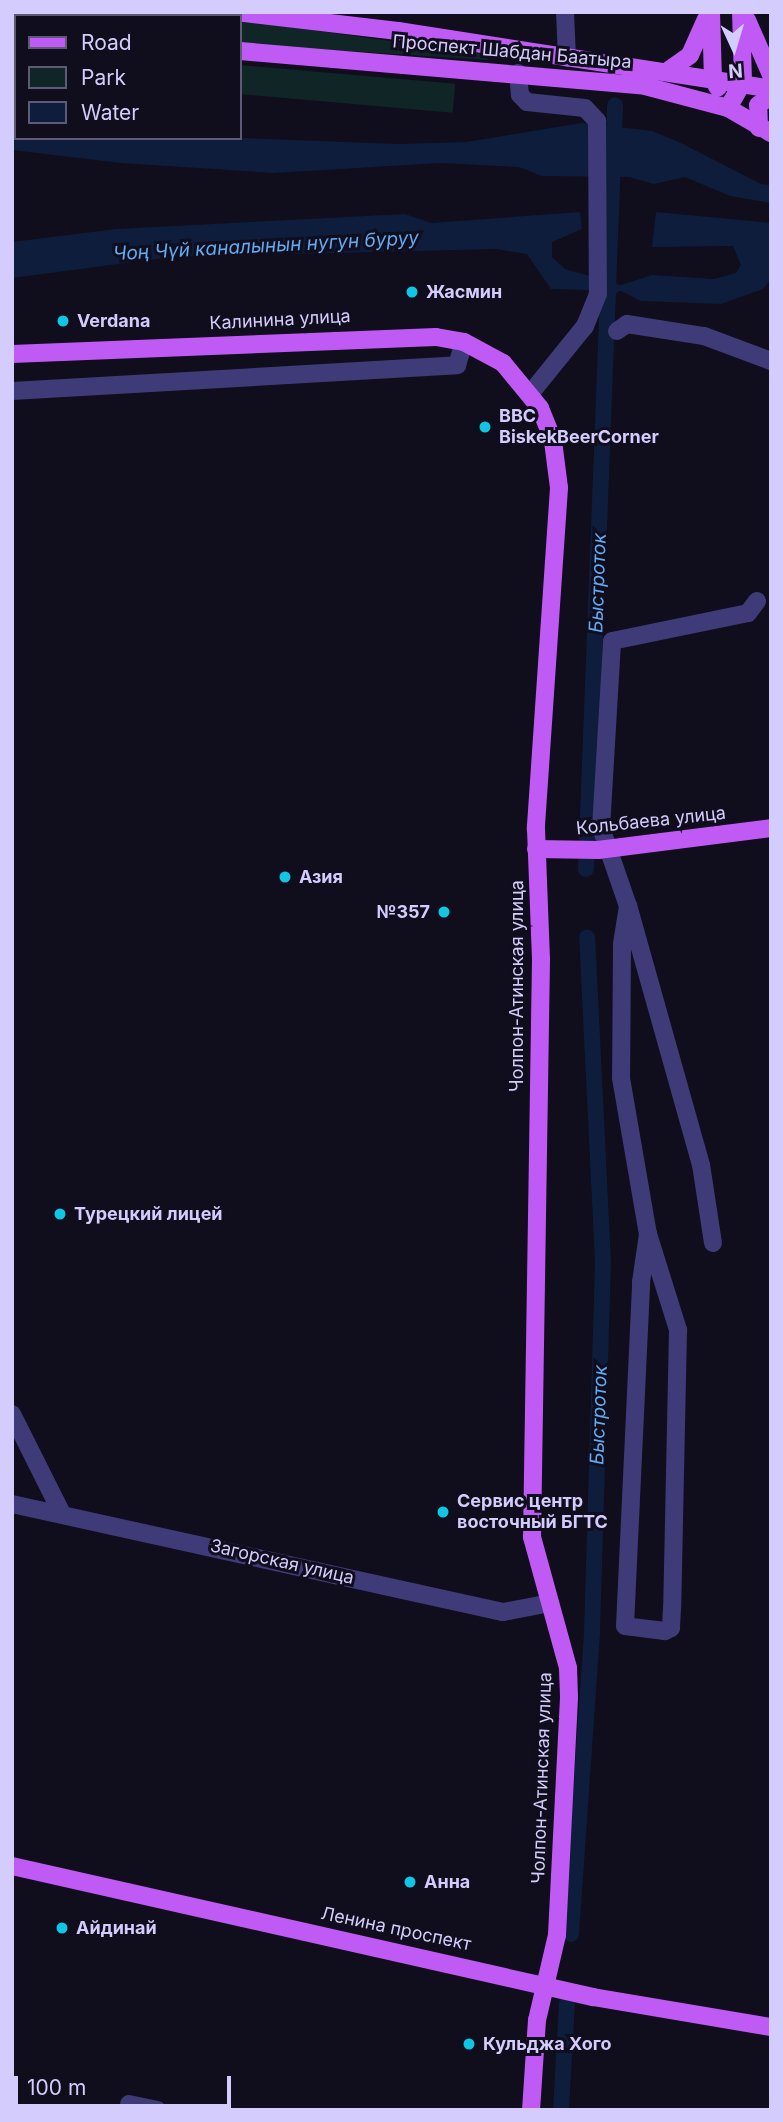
<!DOCTYPE html>
<meta charset="utf-8">
<style>
body{margin:0}
#map{position:relative;width:783px;height:2122px;overflow:hidden;background:#100d1c;font-family:Inter,sans-serif}
div>[style]{position:absolute}
.green>*{inset:0;background:#102626;transform-origin:0 0}
.water>*{inset:0;background:#0e1d3b}
.stream>*{height:4.5px;margin:-2.25px;padding:0 2.25px;transform-origin:2.25px;border-radius:2.25px;background:#0e1d3b}
.canal>*{height:16px;margin:-8px;padding:0 8px;transform-origin:8px;border-radius:8px;background:#0e1d3b}
.minor>*{height:18px;margin:-9px;padding:0 9px;transform-origin:9px;border-radius:9px;background:#3f3b78}
.major>*{height:18px;margin:-9px;padding:0 9px;transform-origin:9px;border-radius:9px;background:#c05af4}
.dots>*{width:19px;height:19px;translate:-50% -50%;box-sizing:border-box;border:4px solid #100d1c;border-radius:50%}
span{translate:-50% -50%;white-space:nowrap;text-align:center;line-height:1.15;-webkit-text-stroke:6px #100d1c;paint-order:stroke}
.street-label{font-size:18px;color:#d3ccfc}
.poi-label{font-size:18px;color:#d3ccfc;font-weight:700}
.left{translate:0 -50%;text-align:left}
.right{translate:-100% -50%;text-align:right}
.water-label{font-size:19px;color:#61abf4;font-style:italic}
.frame{position:absolute;inset:0;border:14px solid #d3ccfc;pointer-events:none}
.legend{position:absolute;left:14px;top:14px;width:228px;height:126px;box-sizing:border-box;background:#100d1c;border:2px solid #5e5976;margin:0;padding:9px 12px;list-style:none;font-size:21px;color:#d3ccfc}
.legend li{display:flex;align-items:center;gap:14px;height:35px}
.legend b{width:35px;border:2px solid #5e5976}
.north{position:absolute;left:699px;top:14px;width:70px;height:70px;-webkit-text-stroke:5px #100d1c;paint-order:stroke;rotate:176deg;font-size:19px;font-weight:700;line-height:28px;text-align:center;color:#d3ccfc}
.north::after{content:'';display:block;margin:auto;width:24px;height:32px;background:#d3ccfc;clip-path:polygon(50% 0,100% 100%,50% 72%,0 100%)}
.scale{position:absolute;left:14px;top:2076px;width:217px;height:32px;box-sizing:border-box;border:4px solid #d3ccfc;border-top:0;padding-left:9px;font-size:21px;line-height:24px;white-space:nowrap;color:#d3ccfc;-webkit-text-stroke:5px #100d1c;paint-order:stroke}
</style>
<div id="map">
<div class="green">
<div style="clip-path:polygon(12px 12px,166px 12px,200px 16px,16px 16px,16px 27px)"></div>
<div style="clip-path:polygon(240px 20px,483px 54px,488px 60px,240px 44px)"></div>
<div style="left:240px;top:65px;width:216px;height:29px;rotate:5deg"></div>
</div>
<div class="water">
<div style="clip-path:polygon(12px 117px,16px 138px,240px 138px,397px 144px,466px 142px,582px 123px,652px 131px,679px 142px,761px 184px,771px 185px,771px 203px,730px 196px,685px 177px,654px 184px,629px 177px,542px 176px,519px 167px,440px 163px,274px 173px,121px 163px,12px 150px)"></div>
<div style="clip-path:polygon(580px 212px,582px 229px,552px 242px,552px 257px,565px 269px,621px 285px,652px 275px,714px 279px,736px 273px,741px 265px,733px 246px,652px 247px,656px 212px,771px 223px,771px 279px,763px 289px,721px 304px,641px 301px,621px 291px,551px 289px,527px 254px,496px 249px,172px 257px,12px 278px,12px 242px,116px 229px,405px 214px,431px 223px)"></div>
</div>
<div class="stream">
<div style="left:609px;top:296px;width:12px;rotate:-42deg"></div>
</div>
<div class="canal">
<div style="left:586px;top:869px;width:764px;rotate:-87.82deg"></div>
<div style="left:571px;top:1934px;width:302px;rotate:-86deg"></div>
<div style="left:592px;top:1633px;width:371px;rotate:-88.3deg"></div>
<div style="left:603px;top:1262px;width:325px;rotate:-92.8deg"></div>
<div style="left:561px;top:2110px;width:106px;rotate:-86.8deg"></div>
</div>
<div class="minor">
<div style="left:565px;top:12px;width:46px;rotate:87.5deg"></div>
<div style="left:518px;top:73px;width:22px;rotate:85deg"></div>
<div style="left:520px;top:95px;width:10px;rotate:45deg"></div>
<div style="left:527px;top:102px;width:58px;rotate:5.9deg"></div>
<div style="left:585px;top:108px;width:18px;rotate:47deg"></div>
<div style="left:597px;top:121px;width:173px;rotate:89.7deg"></div>
<div style="left:598px;top:294px;width:35px;rotate:112deg"></div>
<div style="left:585px;top:326px;width:87px;rotate:129deg"></div>
<div style="left:617px;top:331px;width:12px;rotate:-35deg"></div>
<div style="left:627px;top:324px;width:78px;rotate:8.9deg"></div>
<div style="left:704px;top:336px;width:72px;rotate:20.5deg"></div>
<div style="left:12px;top:391px;width:446px;rotate:-3.3deg"></div>
<div style="left:457px;top:365px;width:24px;rotate:-73deg"></div>
<div style="left:628px;top:906px;width:39px;rotate:99deg"></div>
<div style="left:622px;top:945px;width:133px;rotate:90.4deg"></div>
<div style="left:621px;top:1078px;width:158px;rotate:80.2deg"></div>
<div style="left:648px;top:1234px;width:101px;rotate:72.6deg"></div>
<div style="left:678px;top:1330px;width:278px;rotate:91.2deg"></div>
<div style="left:672px;top:1608px;width:20px;rotate:93deg"></div>
<div style="left:671px;top:1628px;width:7px;rotate:153deg"></div>
<div style="left:665px;top:1631px;width:40px;rotate:-172.9deg"></div>
<div style="left:625px;top:1626px;width:344px;rotate:-87.3deg"></div>
<div style="left:641px;top:1282px;width:49px;rotate:-81.7deg"></div>
<div style="left:713px;top:1243px;width:79px;rotate:-98.7deg"></div>
<div style="left:701px;top:1165px;width:269px;rotate:-105.7deg"></div>
<div style="left:628px;top:906px;width:83px;rotate:-109.1deg"></div>
<div style="left:601px;top:828px;width:187px;rotate:-86.6deg"></div>
<div style="left:612px;top:641px;width:139px;rotate:-11.6deg"></div>
<div style="left:748px;top:613px;width:15px;rotate:-53deg"></div>
<div style="left:12px;top:1414px;width:110px;rotate:63.4deg"></div>
<div style="left:12px;top:1504px;width:503px;rotate:12.41deg"></div>
<div style="left:503px;top:1612px;width:48px;rotate:-10.8deg"></div>
<div style="left:129px;top:2104px;width:29px;rotate:12deg"></div>
</div>
<div class="major">
<div style="left:236px;top:12px;width:163px;rotate:6.7deg"></div>
<div style="left:398px;top:31px;width:377px;rotate:8.8deg"></div>
<div style="left:711px;top:12px;width:67px;rotate:88.3deg"></div>
<div style="left:713px;top:79px;width:10px;rotate:61deg"></div>
<div style="left:747px;top:20px;width:60px;rotate:66.4deg"></div>
<div style="left:12px;top:35px;width:4px"></div>
<div style="left:240px;top:51px;width:407px;rotate:4.9deg"></div>
<div style="left:645px;top:86px;width:86px;rotate:14.8deg"></div>
<div style="left:728px;top:108px;width:50px;rotate:30.2deg"></div>
<div style="left:666px;top:72px;width:29px;rotate:-35deg"></div>
<div style="left:690px;top:55px;width:39px;rotate:-66deg"></div>
<div style="left:728px;top:108px;width:30px;rotate:-60deg"></div>
<div style="left:743px;top:82px;width:70px;rotate:-91.6deg"></div>
<div style="left:759px;top:128px;width:23px;rotate:-92deg"></div>
<div style="left:758px;top:105px;width:16px;rotate:-35deg"></div>
<div style="left:12px;top:354px;width:424px;rotate:-2.3deg"></div>
<div style="left:436px;top:337px;width:28px;rotate:10deg"></div>
<div style="left:464px;top:342px;width:44px;rotate:28.3deg"></div>
<div style="left:503px;top:363px;width:58px;rotate:50.6deg"></div>
<div style="left:540px;top:408px;width:35px;rotate:68deg"></div>
<div style="left:553px;top:441px;width:47px;rotate:82.7deg"></div>
<div style="left:559px;top:488px;width:342px;rotate:93.9deg"></div>
<div style="left:536px;top:829px;width:130px;rotate:87.8deg"></div>
<div style="left:541px;top:959px;width:578px;rotate:90.89deg"></div>
<div style="left:532px;top:1537px;width:136px;rotate:74.6deg"></div>
<div style="left:568px;top:1668px;width:30px;rotate:88deg"></div>
<div style="left:569px;top:1698px;width:237px;rotate:92.9deg"></div>
<div style="left:557px;top:1935px;width:87px;rotate:103.2deg"></div>
<div style="left:537px;top:2020px;width:90px;rotate:93.8deg"></div>
<div style="left:536px;top:849px;width:62px;rotate:0.9deg"></div>
<div style="left:598px;top:850px;width:174px;rotate:-7.2deg"></div>
<div style="left:12px;top:1866px;width:596px;rotate:12.71deg"></div>
<div style="left:593px;top:1997px;width:181px;rotate:9.6deg"></div>
</div>
<div class="dots">
<div style="left:412px;top:292px;background:#0fc7e4"></div>
<div style="left:63px;top:321px;background:#0fc7e4"></div>
<div style="left:485px;top:427px;background:#0fc7e4"></div>
<div style="left:285px;top:877px;background:#0fc7e4"></div>
<div style="left:444px;top:912px;background:#0fc7e4"></div>
<div style="left:60px;top:1214px;background:#0fc7e4"></div>
<div style="left:443px;top:1512px;background:#0fc7e4"></div>
<div style="left:410px;top:1882px;background:#0fc7e4"></div>
<div style="left:62px;top:1928px;background:#0fc7e4"></div>
<div style="left:469px;top:2044px;background:#0fc7e4"></div>
</div>
<div class="street-label">
<span style="left:512px;top:52px;rotate:5deg">Проспект Шабдан Баатыра</span>
<span style="left:280px;top:320px;rotate:-3deg">Калинина улица</span>
<span style="left:651px;top:821px;rotate:-6deg">Кольбаева улица</span>
<span style="left:517px;top:986px;rotate:-90deg">Чолпон-Атинская улица</span>
<span style="left:282px;top:1562px;rotate:13deg">Загорская улица</span>
<span style="left:542px;top:1778px;rotate:-88deg">Чолпон-Атинская улица</span>
<span style="left:396px;top:1929px;rotate:12deg">Ленина проспект</span>
</div>
<div class="poi-label">
<span class="left" style="left:426px;top:292px">Жасмин</span>
<span class="left" style="left:77px;top:321px">Verdana</span>
<span class="left" style="left:499px;top:427px">BBC<br>BiskekBeerCorner</span>
<span class="left" style="left:299px;top:877px">Азия</span>
<span class="right" style="left:430px;top:912px">№357</span>
<span class="left" style="left:74px;top:1214px">Турецкий лицей</span>
<span class="left" style="left:457px;top:1512px">Сервис центр<br>восточный БГТС</span>
<span class="left" style="left:424px;top:1882px">Анна</span>
<span class="left" style="left:76px;top:1928px">Айдинай</span>
<span class="left" style="left:483px;top:2044px">Кульджа Хого</span>
</div>
<div class="water-label">
<span style="left:266px;top:246px;rotate:-3deg">Чоң Чүй каналынын нугун буруу</span>
<span style="left:598px;top:583px;rotate:-88deg">Быстроток</span>
<span style="left:599px;top:1415px;rotate:-88deg">Быстроток</span>
</div>
<div class="frame"></div>
<ul class="legend">
<li><b style="height:9px;background:#c05af4"></b>Road</li>
<li><b style="height:19px;background:#102626"></b>Park</li>
<li><b style="height:19px;background:#0e1d3b"></b>Water</li>
</ul>
<div class="north">N</div>
<div class="scale">100 m</div>
</div>
